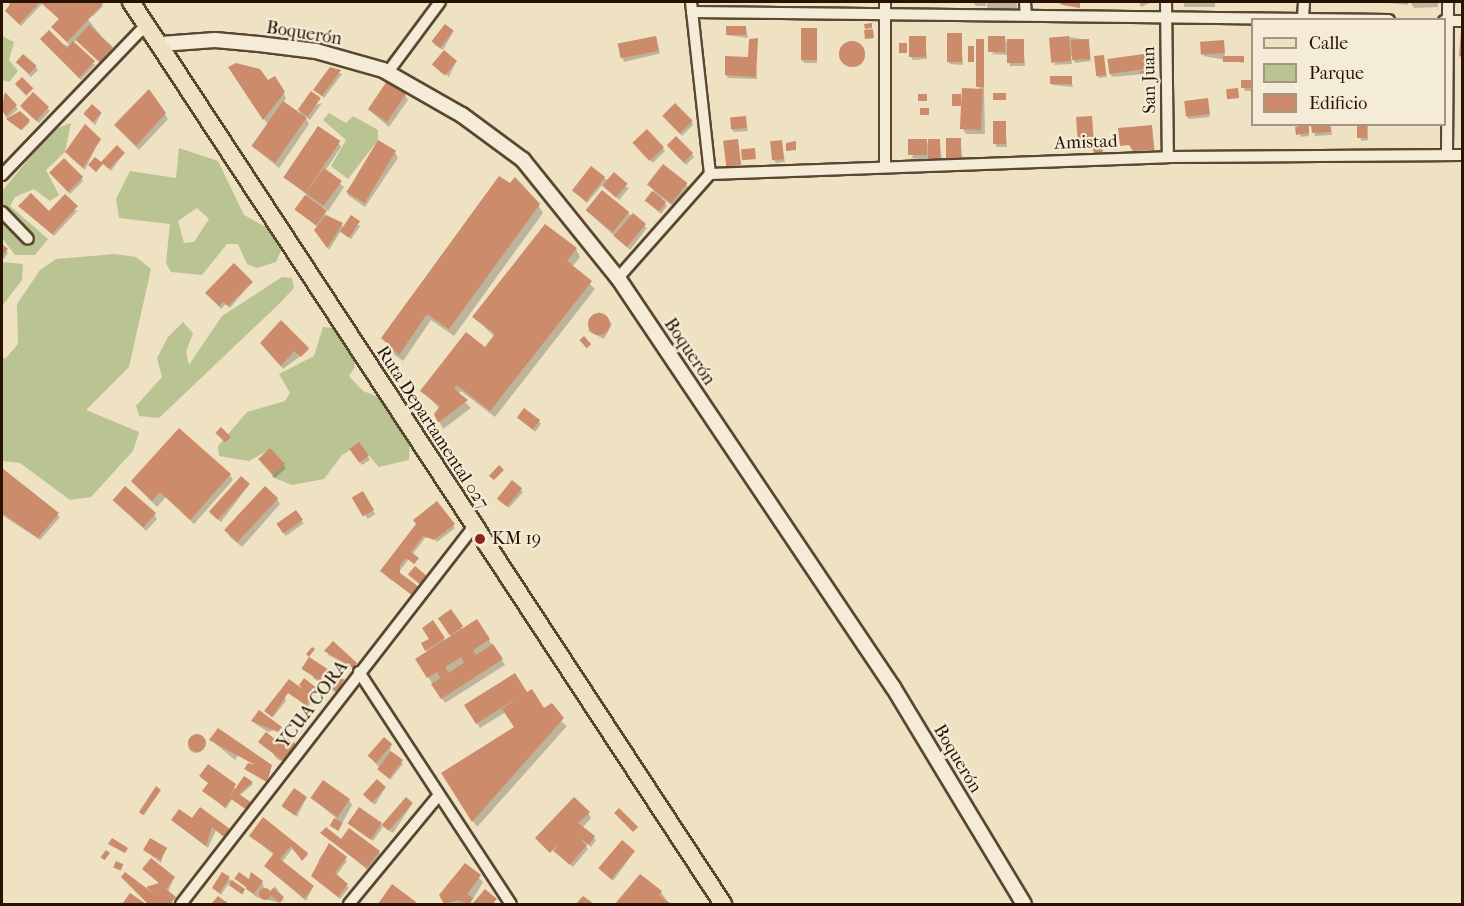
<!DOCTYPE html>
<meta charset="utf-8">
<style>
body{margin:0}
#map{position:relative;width:1464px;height:906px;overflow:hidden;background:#eee2c2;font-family:"IM FELL French Canon",serif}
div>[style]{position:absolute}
.green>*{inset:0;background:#bac392}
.shadow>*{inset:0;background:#0003;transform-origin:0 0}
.round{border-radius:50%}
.building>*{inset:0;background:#cc8b6a;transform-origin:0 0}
.roads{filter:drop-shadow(2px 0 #594730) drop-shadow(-2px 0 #594730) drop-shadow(0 2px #594730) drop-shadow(0 -2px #594730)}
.minor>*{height:10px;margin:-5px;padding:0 5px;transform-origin:5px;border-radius:5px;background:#f4ecd7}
.tertiary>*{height:14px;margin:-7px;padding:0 7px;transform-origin:7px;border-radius:7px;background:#f4ecd7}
.primary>*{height:16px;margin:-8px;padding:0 8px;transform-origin:8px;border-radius:8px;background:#eee2c2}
.dots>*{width:16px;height:16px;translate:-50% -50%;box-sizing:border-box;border:3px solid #f4ecd7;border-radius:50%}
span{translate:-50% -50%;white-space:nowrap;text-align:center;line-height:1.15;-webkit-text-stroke:4.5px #f4ecd7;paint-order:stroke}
.street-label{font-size:18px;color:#271300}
.poi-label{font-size:18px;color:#271300}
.left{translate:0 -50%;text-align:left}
.frame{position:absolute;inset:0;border:3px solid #271300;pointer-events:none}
.legend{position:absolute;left:1251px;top:18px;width:195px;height:108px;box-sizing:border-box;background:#f4ecd7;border:2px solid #a29581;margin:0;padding:8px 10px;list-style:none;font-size:18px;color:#271300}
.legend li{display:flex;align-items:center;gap:12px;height:30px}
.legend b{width:30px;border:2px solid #a29581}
</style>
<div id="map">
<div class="green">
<div style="clip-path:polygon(2px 36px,14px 42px,9px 60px,18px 71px,9px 82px,2px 80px)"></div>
<div style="clip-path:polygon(329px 113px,346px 123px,353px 116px,378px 130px,378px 140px,348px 179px,331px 166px,346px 140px,323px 120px)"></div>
<div style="clip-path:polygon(71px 123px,65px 152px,46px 170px,59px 195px,50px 201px,34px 189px,15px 197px,10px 206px,48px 239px,35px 255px,15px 255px,2px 238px,2px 191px,53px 130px)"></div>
<div style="clip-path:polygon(evenodd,179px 148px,218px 161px,244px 215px,279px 234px,284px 244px,276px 262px,257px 268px,247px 264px,238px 244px,227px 244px,202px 275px,171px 272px,166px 263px,170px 224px,119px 218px,116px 199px,130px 171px,176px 178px,179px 148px,197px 208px,209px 219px,194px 242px,184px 243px,178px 221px,197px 208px)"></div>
<div style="clip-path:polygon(115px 254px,136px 257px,151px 269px,129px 367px,86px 410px,139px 432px,133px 451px,91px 497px,70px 500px,20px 463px,2px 461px,2px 356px,5px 359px,18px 344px,17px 304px,40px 270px,56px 259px)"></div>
<div style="clip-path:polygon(2px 262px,23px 264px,22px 280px,2px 306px)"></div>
<div style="clip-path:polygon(282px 277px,292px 278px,294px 288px,280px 303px,159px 418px,139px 416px,136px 406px,162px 377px,157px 358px,168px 337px,183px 322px,193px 333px,186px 352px,189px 365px,222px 316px)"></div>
<div style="clip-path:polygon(323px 327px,343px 329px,353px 347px,355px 367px,349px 376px,363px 391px,381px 398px,410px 440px,409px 460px,379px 467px,359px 445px,342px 455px,324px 479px,292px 485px,272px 477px,276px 457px,267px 451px,249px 461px,219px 456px,218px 446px,247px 412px,285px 401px,290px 393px,279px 374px,314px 356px)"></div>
</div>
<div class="shadow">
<div style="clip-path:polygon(9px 2px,75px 3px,113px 51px,101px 63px,77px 39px,73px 43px,95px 65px,81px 80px,41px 39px,70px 46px,53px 27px,60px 20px,43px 3px,21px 26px,9px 14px)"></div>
<div style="clip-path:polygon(80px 2px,94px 2px,103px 6px,93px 16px)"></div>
<div style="clip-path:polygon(973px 2px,986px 2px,986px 6px,976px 6px)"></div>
<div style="left:987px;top:2px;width:30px;height:6px"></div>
<div style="clip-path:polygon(1061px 2px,1080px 2px,1080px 8px,1062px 5px)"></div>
<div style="clip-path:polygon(1139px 2px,1152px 2px,1141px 7px)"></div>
<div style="left:1184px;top:2px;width:31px;height:5px"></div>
<div style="clip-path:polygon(1408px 2px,1408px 5px,1390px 3px,1390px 2px)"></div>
<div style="clip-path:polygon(1410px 2px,1438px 2px,1438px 7px,1414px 8px)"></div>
<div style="clip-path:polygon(746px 27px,748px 38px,727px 35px)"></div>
<div style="clip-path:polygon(816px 30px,817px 63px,804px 63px,802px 60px)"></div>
<div style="clip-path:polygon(453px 32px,443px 50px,435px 45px,434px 42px)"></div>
<div style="clip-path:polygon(961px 35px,963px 65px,950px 64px,948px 61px)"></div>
<div style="left:656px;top:37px;width:17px;height:37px;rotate:77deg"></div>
<div style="clip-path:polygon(925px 37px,927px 59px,913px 60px,911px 57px)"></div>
<div style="clip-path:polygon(1004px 37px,1008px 45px,1023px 40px,1025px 66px,1010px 66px,1008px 55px,992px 54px)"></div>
<div style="clip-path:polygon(1069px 37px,1088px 40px,1091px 61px,1075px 63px,1071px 55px,1072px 64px,1054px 65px)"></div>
<div style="clip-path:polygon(983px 41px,985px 134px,966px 134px,963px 129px,979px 90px)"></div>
<div style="clip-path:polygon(1223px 41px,1225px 58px,1244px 58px,1244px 63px,1203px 56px)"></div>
<div class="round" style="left:841px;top:43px;width:24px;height:24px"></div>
<div style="clip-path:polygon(1151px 54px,1155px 73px,1112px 77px,1109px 71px)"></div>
<div style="clip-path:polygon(1103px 56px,1107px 77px,1099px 78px,1097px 75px)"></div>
<div style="clip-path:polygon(755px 57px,757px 79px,728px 78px,726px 75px)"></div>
<div style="clip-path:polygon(456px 62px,449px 77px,435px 65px)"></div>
<div style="clip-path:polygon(17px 63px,36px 67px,38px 70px,31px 77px)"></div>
<div style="clip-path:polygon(330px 69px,342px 74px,324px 98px,315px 90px)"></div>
<div style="clip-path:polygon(233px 72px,268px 82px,275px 78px,286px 98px,283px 103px,303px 117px,299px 110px,322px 103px,310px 120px,304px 115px,309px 124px,279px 168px,253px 147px,268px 125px)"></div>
<div style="clip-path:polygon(1071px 78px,1073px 87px,1052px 85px,1052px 79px)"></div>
<div style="clip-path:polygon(1252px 81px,1252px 91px,1245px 91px,1243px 82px)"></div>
<div style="clip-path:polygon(4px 94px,18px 109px,9px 117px,20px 113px,30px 122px,22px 130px,8px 120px,2px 110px)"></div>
<div style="clip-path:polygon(33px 94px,50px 111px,39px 123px,24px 109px)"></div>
<div style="clip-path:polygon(405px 95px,408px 100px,389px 127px,369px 110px)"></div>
<div style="clip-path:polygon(1207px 99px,1210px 117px,1189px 119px,1187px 116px)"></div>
<div style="clip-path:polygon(101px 114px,95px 125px,87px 117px)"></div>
<div style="clip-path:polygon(165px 114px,168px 119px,139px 150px,116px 126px)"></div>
<div style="clip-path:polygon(745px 118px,748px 131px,734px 132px,732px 129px)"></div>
<div style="clip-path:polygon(1091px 118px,1095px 146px,1102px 153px,1079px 144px,1077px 119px)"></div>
<div style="clip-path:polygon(665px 119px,692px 122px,693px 125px,682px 136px)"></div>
<div style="clip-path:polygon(1005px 122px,1007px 147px,997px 147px,995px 144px)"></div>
<div style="clip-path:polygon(1302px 124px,1309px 124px,1309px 136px,1300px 137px)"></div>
<div style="clip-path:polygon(1313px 124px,1331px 124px,1332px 135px,1315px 136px)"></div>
<div style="clip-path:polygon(1359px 124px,1368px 124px,1368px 140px,1361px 141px)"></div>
<div style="clip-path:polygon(1152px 127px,1155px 153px,1136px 154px,1134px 151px)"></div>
<div style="clip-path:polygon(647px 132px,665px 151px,653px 163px,637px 146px)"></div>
<div style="clip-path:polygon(948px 139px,960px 139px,963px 162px,950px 162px)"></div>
<div style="clip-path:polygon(99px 140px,85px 170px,69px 156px)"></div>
<div style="clip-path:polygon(737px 141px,741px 168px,729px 169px,727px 166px)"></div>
<div style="clip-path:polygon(781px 141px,785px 162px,776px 163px,774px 160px)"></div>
<div style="clip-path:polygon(926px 141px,930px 147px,940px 141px,942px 162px,911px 158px)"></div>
<div style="clip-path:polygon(338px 142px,341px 147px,325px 171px,344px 187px,328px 211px,323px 207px,326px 217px,344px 227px,361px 225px,351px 239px,341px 231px,329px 250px,318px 227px,296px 209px,307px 195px,284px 177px)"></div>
<div style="clip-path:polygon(670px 149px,692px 154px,694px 157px,686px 165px)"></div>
<div style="clip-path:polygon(395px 152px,398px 158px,365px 207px,349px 196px,346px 191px)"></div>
<div style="clip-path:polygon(124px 153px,111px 171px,105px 165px)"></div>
<div style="clip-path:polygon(53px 176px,81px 178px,83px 181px,70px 194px)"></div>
<div style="clip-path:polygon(603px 178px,629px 188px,619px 200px,603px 184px,587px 203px,573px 190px)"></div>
<div style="clip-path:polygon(649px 184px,686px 184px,689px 189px,674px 207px,661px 197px,667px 206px,661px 214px,647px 201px,654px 191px)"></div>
<div style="clip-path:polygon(538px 205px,543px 213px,454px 336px,431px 320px,403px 361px,395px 355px,383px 338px)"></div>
<div style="clip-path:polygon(20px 207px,49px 213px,78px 210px,54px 236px)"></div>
<div style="clip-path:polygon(587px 211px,628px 213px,647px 228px,630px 250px)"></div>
<div style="clip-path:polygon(545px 226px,576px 249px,580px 257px,572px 267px,595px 289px,495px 417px,461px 391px,458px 395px,471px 408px,443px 429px,436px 414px,440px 409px,422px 391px,485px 349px,495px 337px,474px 317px)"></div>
<div style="clip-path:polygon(2px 246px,8px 253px,2px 261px)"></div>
<div style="clip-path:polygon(251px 283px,230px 308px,226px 304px,221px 309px,209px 296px)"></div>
<div style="clip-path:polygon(599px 312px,612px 324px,604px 339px,588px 331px)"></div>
<div style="clip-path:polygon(281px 322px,309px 350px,283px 369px,264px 347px)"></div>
<div style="clip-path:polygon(519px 418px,539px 421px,541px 424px,535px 432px)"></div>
<div style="clip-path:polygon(270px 450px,286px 468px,275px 478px,261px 462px)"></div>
<div style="clip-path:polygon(353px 453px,368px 457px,370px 460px,362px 465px)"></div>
<div style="clip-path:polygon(2px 470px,60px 517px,40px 540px,2px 515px)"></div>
<div style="clip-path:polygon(230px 475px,233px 480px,194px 524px,166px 497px,157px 507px,132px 482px)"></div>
<div style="left:512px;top:482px;width:15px;height:21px;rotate:42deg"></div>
<div style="clip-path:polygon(249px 485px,221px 522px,213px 515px)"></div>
<div style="left:362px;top:493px;width:25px;height:9px;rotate:58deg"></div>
<div style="clip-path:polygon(277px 499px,280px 504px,242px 547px,230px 537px,227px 531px)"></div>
<div style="clip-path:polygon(114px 500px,154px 514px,157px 519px,146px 531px)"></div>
<div style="clip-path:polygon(437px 504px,455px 528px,437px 542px,432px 535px,425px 538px,412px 555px,415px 564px,409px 559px,392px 581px,381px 571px)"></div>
<div style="left:296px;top:512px;width:14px;height:22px;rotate:56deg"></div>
<div style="clip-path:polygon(450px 611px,463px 630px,477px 621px,505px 665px,445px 703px,417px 660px,428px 653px,423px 644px,431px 639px,433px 622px,445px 641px,452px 637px,440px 619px)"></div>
<div style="clip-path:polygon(333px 644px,356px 664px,354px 668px,328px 655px)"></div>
<div style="clip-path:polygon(310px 659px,343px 681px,338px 694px,313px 678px)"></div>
<div style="clip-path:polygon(514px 675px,527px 694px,567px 726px,477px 827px,447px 781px,516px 728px,506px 712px,480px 728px,466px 705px)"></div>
<div style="clip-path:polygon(301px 685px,318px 691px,314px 696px,308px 691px,313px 700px,308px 707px,286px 691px,305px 693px)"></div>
<div style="clip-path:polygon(282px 691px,286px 701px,273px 717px,266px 712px)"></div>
<div style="clip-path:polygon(259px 712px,281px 728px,268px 732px,253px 722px)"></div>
<div class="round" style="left:188px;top:737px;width:16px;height:16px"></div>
<div style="clip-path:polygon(211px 740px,271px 766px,267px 782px,247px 770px,258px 767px,239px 754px,235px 760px)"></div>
<div class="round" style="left:273px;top:741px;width:20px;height:20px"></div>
<div style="clip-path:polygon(391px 745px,390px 752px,403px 764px,390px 780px,370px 757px)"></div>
<div style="clip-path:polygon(244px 778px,253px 784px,239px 796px,251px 804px,248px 810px,232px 799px,226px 809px,204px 791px,237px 788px)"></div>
<div style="clip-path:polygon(385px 788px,375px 805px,365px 796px)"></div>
<div style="clip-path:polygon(160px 791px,144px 815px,141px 813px)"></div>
<div style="clip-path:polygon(306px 798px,297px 817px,284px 806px)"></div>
<div style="clip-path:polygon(312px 798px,349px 800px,352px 805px,338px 831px,331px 826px,336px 818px)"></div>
<div style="clip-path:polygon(412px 804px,393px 833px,387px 829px,385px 826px)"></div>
<div style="clip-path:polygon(588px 812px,591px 818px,582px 828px,596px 840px,591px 847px,583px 841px,588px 849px,573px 867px,537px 838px)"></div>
<div style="clip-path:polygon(263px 819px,308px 855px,303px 860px,292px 849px,282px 862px,313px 887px,306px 901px,265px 866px,274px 855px,251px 836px)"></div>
<div style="clip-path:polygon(192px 820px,229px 830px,229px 831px,225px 837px,216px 830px,208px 848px,173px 821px)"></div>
<div style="clip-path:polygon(350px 824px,381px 824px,383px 827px,373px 841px)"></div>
<div style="clip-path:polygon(329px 845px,347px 861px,336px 876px,349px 888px,340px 899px,318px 880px,319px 859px)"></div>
<div style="clip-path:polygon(338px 846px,379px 852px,382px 857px,370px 872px)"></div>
<div style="clip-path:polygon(165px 849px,161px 863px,144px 850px)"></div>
<div style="clip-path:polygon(634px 852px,613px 881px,600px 868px)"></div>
<div style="clip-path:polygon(466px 865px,483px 882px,470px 904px,446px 904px)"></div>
<div style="clip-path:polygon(641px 876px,661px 892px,669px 904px,617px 904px)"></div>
<div style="clip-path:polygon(152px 877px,174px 878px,168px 892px,174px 904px,143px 900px,153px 895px,149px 888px,160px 884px)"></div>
<div style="clip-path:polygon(228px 878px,244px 890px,243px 895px,229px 883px,221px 895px,215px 890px)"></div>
<div style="clip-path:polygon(237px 879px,262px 882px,268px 898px,275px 886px,284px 899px,280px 903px,256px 897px)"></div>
<div style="clip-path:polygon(485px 891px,496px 904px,474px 904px)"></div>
<div style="clip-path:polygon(130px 896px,143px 904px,125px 904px)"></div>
</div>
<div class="building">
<div style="clip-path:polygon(12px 2px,101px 2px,103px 4px,67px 42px,51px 27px,59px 19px,40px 2px,19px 24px,5px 11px)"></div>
<div style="clip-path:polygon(1060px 2px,1080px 2px,1080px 8px,1060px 4px)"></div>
<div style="clip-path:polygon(872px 23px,872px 28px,865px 29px,864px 24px)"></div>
<div style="left:445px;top:24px;width:11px;height:22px;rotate:38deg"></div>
<div style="left:89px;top:25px;width:33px;height:20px;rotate:43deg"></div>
<div style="left:726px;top:26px;width:20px;height:9px"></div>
<div style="left:801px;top:28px;width:16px;height:32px"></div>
<div style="left:873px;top:29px;width:9px;height:9px;rotate:84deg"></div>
<div style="clip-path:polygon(49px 30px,67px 48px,73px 41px,95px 61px,79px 78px,40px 39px)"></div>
<div style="clip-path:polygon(1461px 32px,1462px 32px,1462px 57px,1459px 56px)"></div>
<div style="left:947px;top:33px;width:15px;height:29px"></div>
<div style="left:656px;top:36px;width:15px;height:39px;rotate:79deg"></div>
<div style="left:909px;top:36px;width:17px;height:21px"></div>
<div style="left:988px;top:36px;width:17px;height:16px"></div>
<div style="left:1069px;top:36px;width:25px;height:20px;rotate:85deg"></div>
<div style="clip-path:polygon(758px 38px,756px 77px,725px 75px,725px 56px,748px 57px,749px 39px)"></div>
<div style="left:976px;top:39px;width:8px;height:48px"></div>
<div style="left:1007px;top:39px;width:17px;height:24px"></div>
<div style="left:1089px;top:39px;width:20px;height:18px;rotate:87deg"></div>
<div style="left:1224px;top:40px;width:13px;height:24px;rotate:86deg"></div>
<div class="round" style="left:839px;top:41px;width:26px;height:26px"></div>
<div style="left:899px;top:43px;width:8px;height:10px"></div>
<div style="left:968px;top:46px;width:6px;height:16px"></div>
<div style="left:444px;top:50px;width:17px;height:19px;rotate:40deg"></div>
<div style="left:1151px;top:53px;width:15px;height:44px;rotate:82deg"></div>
<div style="left:23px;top:54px;width:18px;height:11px;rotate:41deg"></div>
<div style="left:1104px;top:55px;width:20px;height:10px;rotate:84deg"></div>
<div style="left:1244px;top:56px;width:6px;height:21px;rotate:90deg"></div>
<div style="clip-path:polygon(236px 63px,260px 69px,268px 80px,275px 76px,285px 92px,263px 120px,228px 67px)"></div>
<div style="clip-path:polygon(330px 67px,341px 70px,322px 96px,313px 90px)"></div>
<div style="left:1151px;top:71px;width:4px;height:11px;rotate:90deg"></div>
<div style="left:1072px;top:76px;width:8px;height:22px;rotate:90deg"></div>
<div style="left:22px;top:77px;width:16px;height:10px;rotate:45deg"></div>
<div style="left:1241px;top:80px;width:11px;height:8px"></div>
<div style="left:387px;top:81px;width:23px;height:34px;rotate:34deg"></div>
<div style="left:962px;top:88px;width:21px;height:41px;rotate:3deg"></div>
<div style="left:1238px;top:88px;width:10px;height:12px;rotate:84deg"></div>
<div style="clip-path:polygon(149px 89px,166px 113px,136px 146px,114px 125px)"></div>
<div style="left:311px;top:91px;width:12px;height:23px;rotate:35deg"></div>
<div style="clip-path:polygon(5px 92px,17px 105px,6px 116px,2px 110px)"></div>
<div style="left:33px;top:92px;width:22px;height:19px;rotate:43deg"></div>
<div style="left:1006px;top:93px;width:7px;height:13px;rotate:90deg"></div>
<div style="left:918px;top:94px;width:9px;height:7px"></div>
<div style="left:952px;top:94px;width:9px;height:12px"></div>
<div style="left:1208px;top:98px;width:16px;height:24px;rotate:83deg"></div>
<div style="left:283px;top:101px;width:29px;height:55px;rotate:35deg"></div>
<div style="left:675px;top:103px;width:25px;height:18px;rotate:45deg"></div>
<div style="left:92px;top:104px;width:13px;height:13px;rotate:42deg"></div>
<div style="left:920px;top:108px;width:9px;height:7px"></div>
<div style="clip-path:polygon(20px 111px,30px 120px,21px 130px,6px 119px)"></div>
<div style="left:746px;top:116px;width:12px;height:16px;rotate:85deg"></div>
<div style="left:1092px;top:116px;width:27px;height:16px;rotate:86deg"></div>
<div style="left:993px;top:121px;width:13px;height:23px"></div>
<div style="clip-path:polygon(85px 124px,101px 139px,83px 168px,65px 152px)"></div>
<div style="clip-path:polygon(1308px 124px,1309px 133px,1296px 135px,1295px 127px)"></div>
<div style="clip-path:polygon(1311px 124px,1330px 124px,1331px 132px,1312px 133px)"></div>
<div style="left:1357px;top:124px;width:10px;height:14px"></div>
<div style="clip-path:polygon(1152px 125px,1154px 150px,1133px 151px,1129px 145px,1120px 146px,1118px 128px)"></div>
<div style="left:318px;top:126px;width:27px;height:62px;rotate:34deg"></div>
<div style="left:647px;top:129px;width:25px;height:20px;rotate:47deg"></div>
<div style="left:676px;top:136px;width:24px;height:13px;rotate:45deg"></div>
<div style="left:946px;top:138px;width:15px;height:21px"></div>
<div style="left:738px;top:139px;width:26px;height:15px;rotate:83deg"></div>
<div style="left:908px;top:139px;width:19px;height:16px"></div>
<div style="left:928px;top:139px;width:12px;height:20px"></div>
<div style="left:378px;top:140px;width:21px;height:61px;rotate:31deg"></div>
<div style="left:782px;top:140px;width:19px;height:12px;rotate:84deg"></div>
<div style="clip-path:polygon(796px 141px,796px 150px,786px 151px,786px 143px)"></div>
<div style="left:1101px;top:144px;width:8px;height:9px;rotate:76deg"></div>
<div style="clip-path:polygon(117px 145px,125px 153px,109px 169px,103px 164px,96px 172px,88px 165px,95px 157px,101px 162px)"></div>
<div style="left:755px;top:148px;width:11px;height:14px;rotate:85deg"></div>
<div style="left:64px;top:158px;width:27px;height:21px;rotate:45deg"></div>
<div style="left:663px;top:164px;width:31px;height:26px;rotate:38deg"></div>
<div style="left:591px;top:166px;width:18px;height:31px;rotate:38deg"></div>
<div style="left:324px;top:168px;width:22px;height:31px;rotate:36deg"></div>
<div style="left:614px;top:172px;width:18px;height:18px;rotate:41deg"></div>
<div style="clip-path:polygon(499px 176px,510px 183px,515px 177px,540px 204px,449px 329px,427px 314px,399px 355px,381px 338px)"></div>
<div style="left:602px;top:190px;width:35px;height:26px;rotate:39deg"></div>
<div style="left:652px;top:191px;width:18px;height:12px;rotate:38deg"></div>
<div style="clip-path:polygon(31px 193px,49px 211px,65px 194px,78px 206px,52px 234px,18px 206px)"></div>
<div style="left:305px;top:195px;width:27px;height:18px;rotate:36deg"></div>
<div style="left:633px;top:213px;width:17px;height:30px;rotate:40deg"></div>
<div style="clip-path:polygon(326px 215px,343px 223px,327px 248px,314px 230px)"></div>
<div style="left:351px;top:215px;width:11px;height:20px;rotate:34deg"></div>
<div style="clip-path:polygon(545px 224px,577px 248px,567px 261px,592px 281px,490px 411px,457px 385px,454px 389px,468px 400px,438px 423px,434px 414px,440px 406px,420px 391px,466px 332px,485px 347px,495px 334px,472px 317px)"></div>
<div style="clip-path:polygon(2px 244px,8px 249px,2px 256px)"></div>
<div style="clip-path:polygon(234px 263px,253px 282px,228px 306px,223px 302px,219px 306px,205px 293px)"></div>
<div class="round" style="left:588px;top:313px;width:22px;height:22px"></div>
<div style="clip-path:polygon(281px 320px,309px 348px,301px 357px,294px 351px,281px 366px,260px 343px)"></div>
<div style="left:584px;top:336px;width:11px;height:6px;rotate:49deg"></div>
<div style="left:524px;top:408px;width:20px;height:12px;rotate:37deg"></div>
<div style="left:221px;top:427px;width:14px;height:8px;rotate:45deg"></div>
<div style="clip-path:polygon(179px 428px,231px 474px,190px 520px,160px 492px,152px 501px,131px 481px)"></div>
<div style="left:359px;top:442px;width:17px;height:12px;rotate:54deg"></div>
<div style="left:270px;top:448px;width:22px;height:16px;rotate:47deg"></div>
<div style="clip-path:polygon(499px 465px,504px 470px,494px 480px,489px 476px)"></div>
<div style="clip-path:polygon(2px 468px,59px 513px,38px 538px,2px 513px)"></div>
<div style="left:241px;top:476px;width:12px;height:48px;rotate:42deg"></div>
<div style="left:512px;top:480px;width:13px;height:24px;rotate:39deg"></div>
<div style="left:125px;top:486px;width:41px;height:19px;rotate:41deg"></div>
<div style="left:265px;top:486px;width:18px;height:60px;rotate:43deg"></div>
<div style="left:363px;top:491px;width:22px;height:13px;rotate:60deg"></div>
<div style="clip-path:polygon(437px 501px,455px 524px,434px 540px,423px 536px,411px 552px,419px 558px,414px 564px,406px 558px,400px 566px,400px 573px,419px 587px,413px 596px,380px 571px,416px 524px,413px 520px)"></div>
<div style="left:296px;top:510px;width:12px;height:24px;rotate:55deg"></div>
<div style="left:415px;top:566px;width:17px;height:11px;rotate:40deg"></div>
<div style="left:451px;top:609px;width:21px;height:16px;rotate:55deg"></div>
<div style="clip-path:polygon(evenodd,477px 619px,490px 639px,473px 650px,476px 655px,493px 644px,503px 659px,441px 699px,431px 684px,441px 678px,437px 672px,427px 678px,415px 659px,477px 619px,461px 657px,464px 663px,448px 673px,445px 667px,461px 657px)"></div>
<div style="clip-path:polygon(433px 620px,445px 638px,425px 651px,421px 643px,429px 639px,422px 628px)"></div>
<div style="clip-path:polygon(333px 641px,357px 663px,353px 668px,324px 651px)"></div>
<div style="clip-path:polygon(312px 647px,315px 649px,309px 657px,306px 654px)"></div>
<div style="left:309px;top:657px;width:42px;height:14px;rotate:33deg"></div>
<div style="clip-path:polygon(515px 673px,527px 692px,532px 689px,544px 708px,552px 703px,564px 718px,472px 822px,441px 773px,514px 727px,502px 709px,522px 695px,476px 724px,464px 705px)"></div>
<div style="clip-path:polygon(304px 678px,318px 689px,306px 705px,288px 693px,272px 717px,264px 711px,289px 679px,304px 690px,299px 685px)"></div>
<div style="clip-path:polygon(259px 710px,282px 727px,278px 732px,251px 721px)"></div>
<div style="clip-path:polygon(218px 728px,272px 765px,267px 782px,244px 769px,248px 763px,255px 765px,209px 740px)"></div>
<div style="clip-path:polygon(266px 732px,276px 740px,281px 734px,296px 744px,283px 761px,258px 742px)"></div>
<div class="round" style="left:188px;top:734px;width:18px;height:18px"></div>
<div style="left:384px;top:737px;width:11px;height:25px;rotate:41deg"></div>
<div style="left:391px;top:751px;width:15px;height:23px;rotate:37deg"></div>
<div style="clip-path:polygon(208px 764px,236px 784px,229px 798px,244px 776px,253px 782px,239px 794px,252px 803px,247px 810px,231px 799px,225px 807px,202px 791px,208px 783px,199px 776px)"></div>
<div style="left:377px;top:779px;width:12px;height:21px;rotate:42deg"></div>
<div style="left:323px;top:780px;width:33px;height:22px;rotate:35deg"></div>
<div style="clip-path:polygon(156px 786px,161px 790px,143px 815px,139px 812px)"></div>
<div style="left:294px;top:788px;width:16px;height:22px;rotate:35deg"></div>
<div style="left:406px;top:797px;width:9px;height:37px;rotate:41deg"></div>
<div style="clip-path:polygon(574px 797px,590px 812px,578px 823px,595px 836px,589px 845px,577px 836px,587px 845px,570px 865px,554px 851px,559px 843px,550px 853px,535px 838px)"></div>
<div style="clip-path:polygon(200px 807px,230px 829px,224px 837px,212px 827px,206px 846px,171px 820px,179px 809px,192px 818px)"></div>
<div style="left:359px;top:807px;width:28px;height:20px;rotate:35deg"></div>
<div style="left:619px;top:808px;width:27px;height:7px;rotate:45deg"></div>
<div style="clip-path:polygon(263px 817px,308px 853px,302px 861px,291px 846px,280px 859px,314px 886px,304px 898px,264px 866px,274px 853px,249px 836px)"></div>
<div style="left:334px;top:818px;width:10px;height:9px;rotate:29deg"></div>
<div style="clip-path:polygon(326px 827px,341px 839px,349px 828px,380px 851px,367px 868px,320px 833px)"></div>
<div style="clip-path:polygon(112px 838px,128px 848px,125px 853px,108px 844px)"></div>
<div style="left:150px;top:838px;width:20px;height:14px;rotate:30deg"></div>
<div style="left:622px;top:840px;width:17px;height:37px;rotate:40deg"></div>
<div style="clip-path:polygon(329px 843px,347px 857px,335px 873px,348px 884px,338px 897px,311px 876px)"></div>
<div style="left:106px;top:850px;width:5px;height:9px;rotate:37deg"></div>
<div style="clip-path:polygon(151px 858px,175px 877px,166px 889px,176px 897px,170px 904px,148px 904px,121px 877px,125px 872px,157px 896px,146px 887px,159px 883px,142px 869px)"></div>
<div style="left:116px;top:861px;width:8px;height:7px;rotate:23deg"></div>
<div style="clip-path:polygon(465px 863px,481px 875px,467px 894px,473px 898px,469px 904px,458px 900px,444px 904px,439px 895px)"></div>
<div style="left:222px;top:872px;width:9px;height:19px;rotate:32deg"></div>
<div style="left:239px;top:872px;width:14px;height:8px;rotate:36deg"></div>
<div style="clip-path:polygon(251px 872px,263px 881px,254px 894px,246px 889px)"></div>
<div style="clip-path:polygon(640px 874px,662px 891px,659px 895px,671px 904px,615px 904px)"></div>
<div style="left:232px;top:880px;width:16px;height:6px;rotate:35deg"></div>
<div style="clip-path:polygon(392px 884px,416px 902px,415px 904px,378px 904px)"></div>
<div class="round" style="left:259px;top:888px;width:12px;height:12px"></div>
<div style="left:273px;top:888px;width:14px;height:7px;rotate:39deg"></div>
<div style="clip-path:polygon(485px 889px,497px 899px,492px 904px,472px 904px)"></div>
<div style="clip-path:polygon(130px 893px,146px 904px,123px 903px)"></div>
<div style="clip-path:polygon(218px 896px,229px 904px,211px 904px)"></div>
<div style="clip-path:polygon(583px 896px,594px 904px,576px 904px)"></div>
</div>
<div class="roads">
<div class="minor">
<div style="left:885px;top:2px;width:163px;rotate:90deg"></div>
<div style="left:1025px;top:2px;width:13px;rotate:86deg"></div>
<div style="left:1166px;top:2px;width:155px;rotate:89.3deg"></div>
<div style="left:692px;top:12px;width:697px;rotate:0.66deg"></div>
<div style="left:1303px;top:17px;width:15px;rotate:-86deg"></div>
<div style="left:1444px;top:21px;width:18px"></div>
<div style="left:388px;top:72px;width:87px;rotate:-53.4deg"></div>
<div style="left:1447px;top:153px;width:151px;rotate:-89.6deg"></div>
<div style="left:710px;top:174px;width:458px;rotate:-2.1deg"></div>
<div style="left:1168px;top:157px;width:294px;rotate:-0.4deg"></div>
<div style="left:2px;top:175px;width:209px;rotate:-46.2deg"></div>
<div style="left:2px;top:212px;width:37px;rotate:46deg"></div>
<div style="left:618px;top:278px;width:139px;rotate:-48.5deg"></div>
<div style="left:710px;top:174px;width:173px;rotate:-96.3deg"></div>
<div style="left:359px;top:672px;width:277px;rotate:56.8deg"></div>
<div style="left:181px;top:904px;width:477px;rotate:-52.2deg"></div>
<div style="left:349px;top:904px;width:141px;rotate:-50.5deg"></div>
</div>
<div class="tertiary">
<div style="left:161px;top:44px;width:54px;rotate:-4.2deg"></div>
<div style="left:215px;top:40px;width:44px;rotate:5.2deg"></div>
<div style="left:259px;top:44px;width:57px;rotate:7deg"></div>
<div style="left:316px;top:51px;width:70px;rotate:15.8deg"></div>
<div style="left:383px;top:70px;width:91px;rotate:29.7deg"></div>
<div style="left:462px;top:115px;width:76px;rotate:36.4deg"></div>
<div style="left:523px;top:160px;width:151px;rotate:51.2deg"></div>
<div style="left:618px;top:278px;width:493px;rotate:56.1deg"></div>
<div style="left:893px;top:687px;width:253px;rotate:58.9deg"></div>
</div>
<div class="primary">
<div style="left:131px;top:2px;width:1079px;rotate:56.72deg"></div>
</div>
</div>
<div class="dots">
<div style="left:480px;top:539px;background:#8f2418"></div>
</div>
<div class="street-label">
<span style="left:304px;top:34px;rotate:9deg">Boquerón</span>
<span style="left:1150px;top:80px;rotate:-91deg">San Juan</span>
<span style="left:1086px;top:143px;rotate:-2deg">Amistad</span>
<span style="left:689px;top:352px;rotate:56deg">Boquerón</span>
<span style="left:432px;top:428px;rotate:57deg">Ruta Departamental 027</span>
<span style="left:313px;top:705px;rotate:-53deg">YCUA CORA</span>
<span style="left:957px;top:759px;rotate:59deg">Boquerón</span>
</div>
<div class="poi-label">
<span class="left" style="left:492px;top:539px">KM 19</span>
</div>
<div class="frame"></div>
<ul class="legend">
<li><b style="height:8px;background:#eee2c2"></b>Calle</li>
<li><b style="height:16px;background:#bac392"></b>Parque</li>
<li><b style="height:16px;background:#cc8b6a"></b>Edificio</li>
</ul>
</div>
